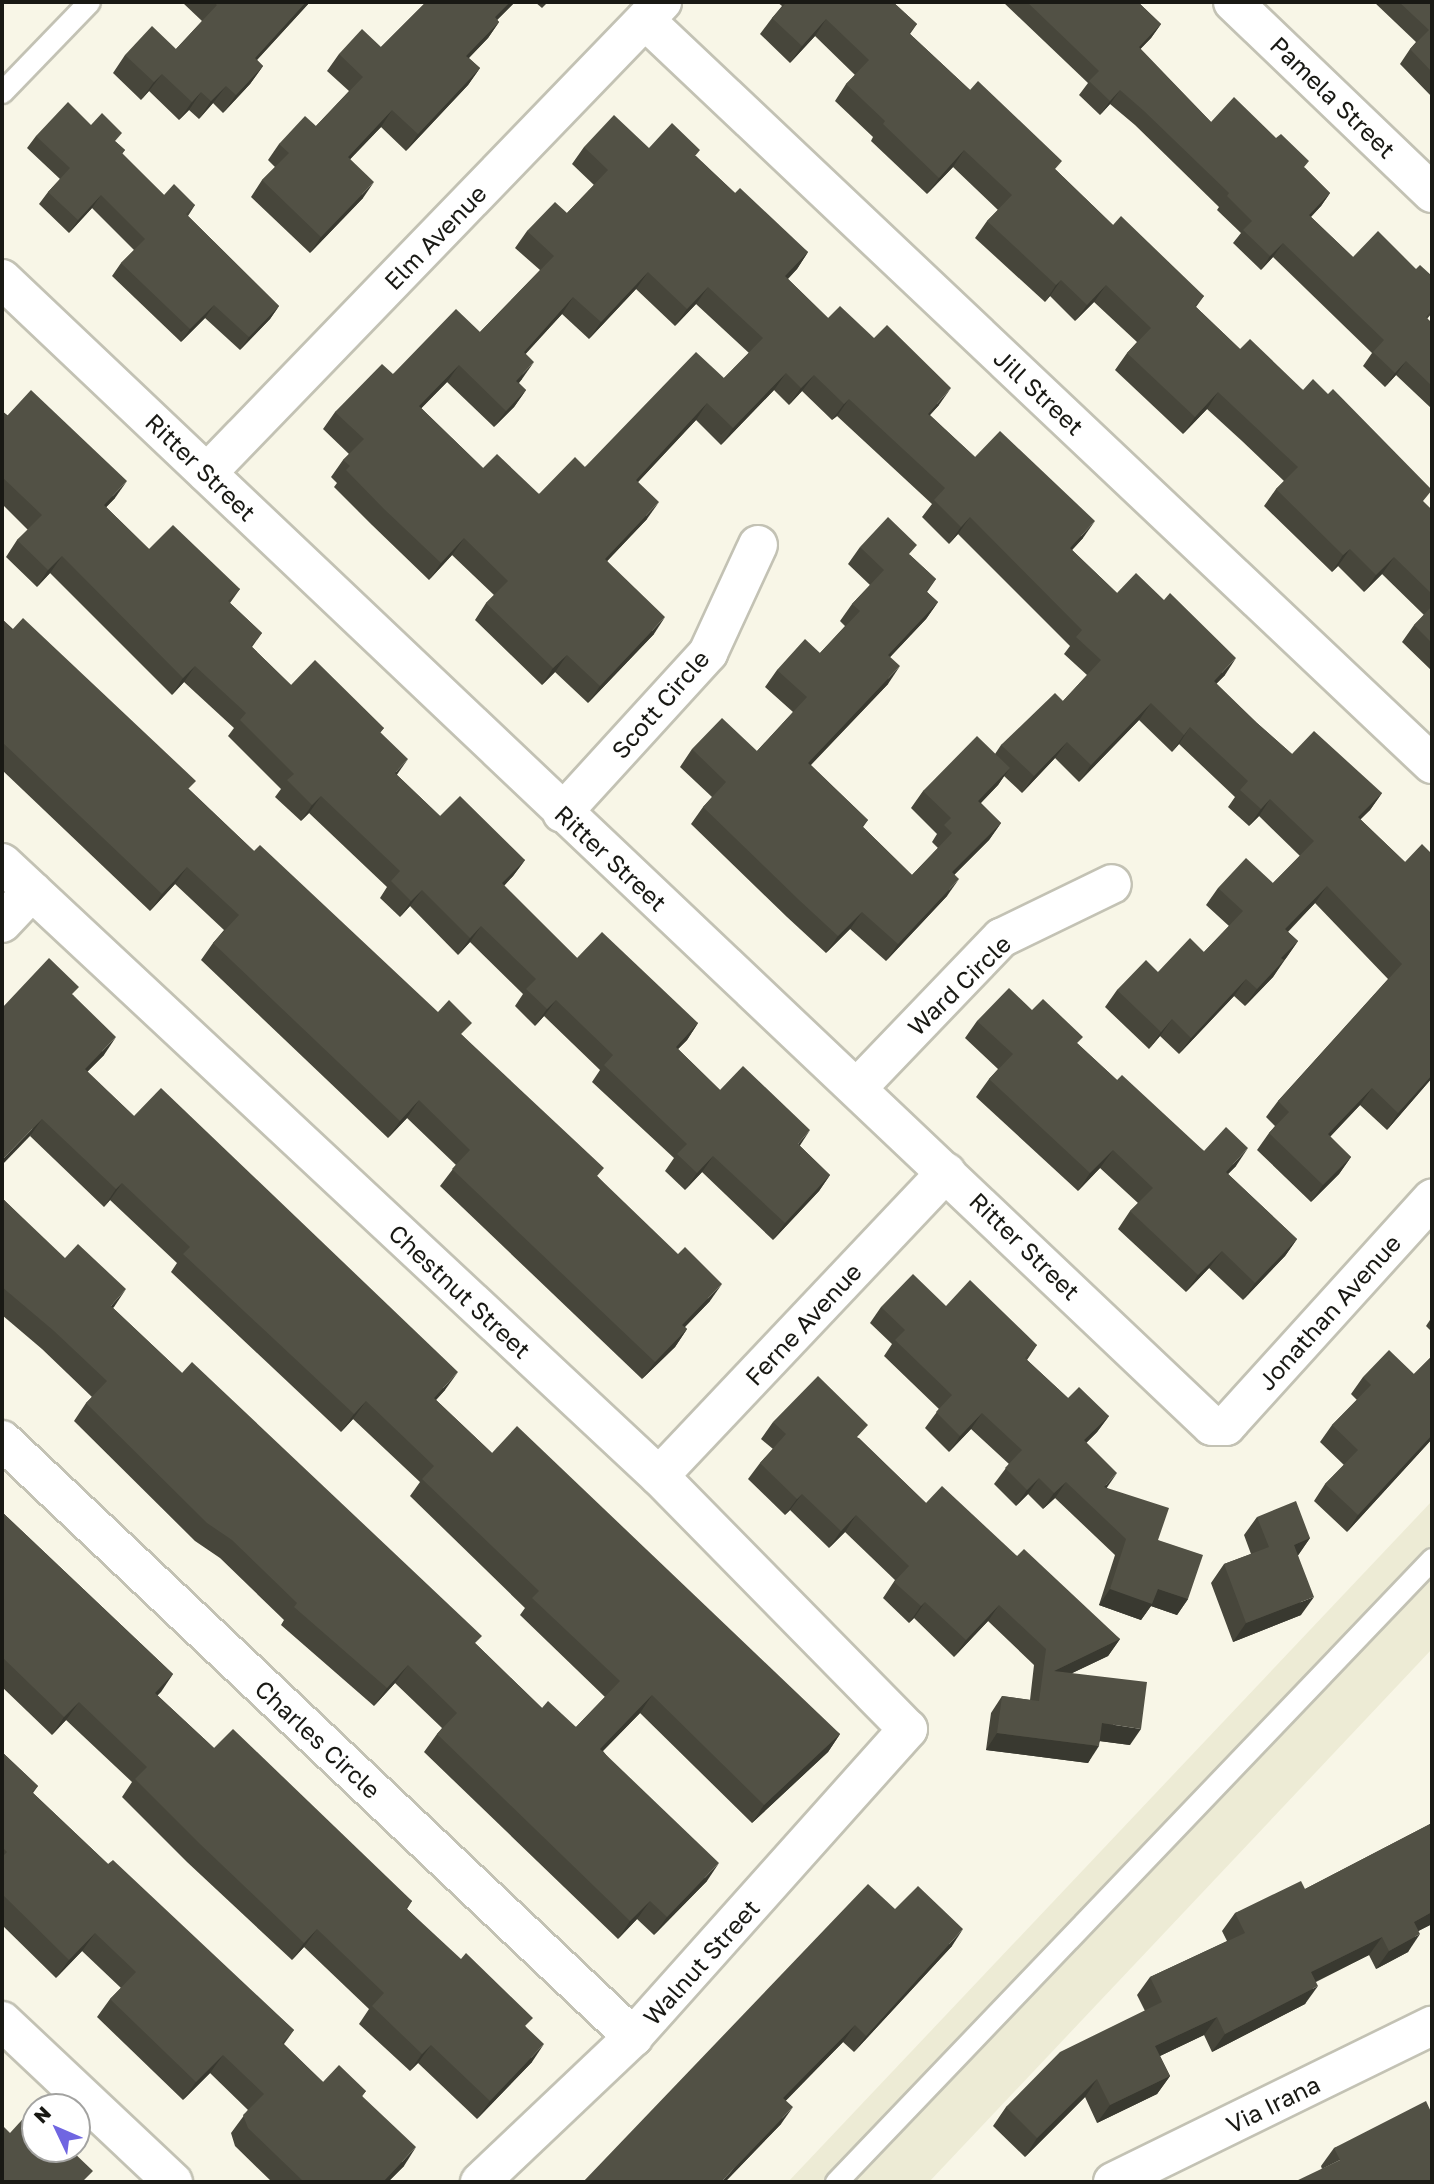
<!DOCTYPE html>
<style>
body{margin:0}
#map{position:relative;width:1434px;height:2184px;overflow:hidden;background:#f8f6e7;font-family:"Golos Text",sans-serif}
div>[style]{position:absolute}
.built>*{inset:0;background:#edebd5}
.roads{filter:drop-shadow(2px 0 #c3c2b4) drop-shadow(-2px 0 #c3c2b4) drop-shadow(0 2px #c3c2b4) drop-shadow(0 -2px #c3c2b4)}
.service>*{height:21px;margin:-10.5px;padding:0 10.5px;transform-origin:10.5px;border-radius:10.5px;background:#fff}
.minor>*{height:38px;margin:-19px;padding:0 19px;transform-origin:19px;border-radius:19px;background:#fff}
.wall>*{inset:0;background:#47463b}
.shaded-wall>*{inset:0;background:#393930}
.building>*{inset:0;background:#525145}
span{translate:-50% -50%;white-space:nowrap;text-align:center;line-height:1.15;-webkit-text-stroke:7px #fff;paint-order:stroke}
.street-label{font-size:24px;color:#191914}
.frame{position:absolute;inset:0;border:4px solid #191914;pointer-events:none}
.north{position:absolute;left:21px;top:2093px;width:70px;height:70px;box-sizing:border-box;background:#fff;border:2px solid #a3a3a1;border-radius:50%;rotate:314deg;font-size:19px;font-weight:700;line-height:28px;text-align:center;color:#191914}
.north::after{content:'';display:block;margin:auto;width:24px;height:32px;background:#7066e1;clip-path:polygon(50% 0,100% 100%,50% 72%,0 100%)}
</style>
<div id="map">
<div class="built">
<div style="clip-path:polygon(1432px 1501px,1432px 1649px,1151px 1947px,929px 2182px,788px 2182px)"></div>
</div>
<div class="roads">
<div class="service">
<div style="left:2px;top:92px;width:125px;rotate:-46deg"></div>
<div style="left:836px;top:2182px;width:862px;rotate:-46.27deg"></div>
</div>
<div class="minor">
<div style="left:1233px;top:2px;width:276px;rotate:43.8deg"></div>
<div style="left:645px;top:20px;width:1083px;rotate:43.39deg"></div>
<div style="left:2px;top:279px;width:1667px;rotate:43.47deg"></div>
<div style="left:1212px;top:1426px;width:14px"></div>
<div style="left:1226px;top:1426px;width:307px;rotate:-47.8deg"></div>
<div style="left:207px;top:473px;width:655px;rotate:-45.99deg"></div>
<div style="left:562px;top:813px;width:217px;rotate:-47.6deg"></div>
<div style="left:708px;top:653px;width:119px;rotate:-65.2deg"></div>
<div style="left:2px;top:863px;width:899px;rotate:43.02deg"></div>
<div style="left:659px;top:1476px;width:355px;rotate:45.5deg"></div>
<div style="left:908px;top:1729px;width:413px;rotate:131.8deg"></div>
<div style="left:633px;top:2037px;width:211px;rotate:136.5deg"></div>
<div style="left:2px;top:923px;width:44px;rotate:-46.8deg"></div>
<div style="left:858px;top:1087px;width:207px;rotate:-46.2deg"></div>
<div style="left:1001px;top:938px;width:123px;rotate:-25.9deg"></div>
<div style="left:2px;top:1440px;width:869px;rotate:43.41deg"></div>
<div style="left:659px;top:1476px;width:418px;rotate:-46.6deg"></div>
<div style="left:2px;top:2021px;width:235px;rotate:43.3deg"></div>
<div style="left:1113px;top:2182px;width:355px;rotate:-26.1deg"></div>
</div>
</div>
<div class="wall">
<div style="clip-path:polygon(184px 2px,310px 2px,257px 60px,263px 66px,250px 84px,223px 113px,213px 103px,199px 119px,189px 110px,179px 120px,149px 91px,141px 100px,113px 73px,125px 55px,176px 49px,202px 21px,183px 3px)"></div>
<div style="clip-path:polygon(426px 2px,515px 2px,497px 20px,499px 22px,488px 38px,469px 58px,480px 68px,468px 85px,406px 151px,381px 127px,350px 159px,363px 198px,310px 253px,251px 197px,262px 180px,275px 167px,268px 160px,279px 144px,316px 126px,349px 91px,327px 71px,339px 54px,381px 47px)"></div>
<div style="clip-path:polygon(535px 2px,548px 2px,542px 8px)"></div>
<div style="clip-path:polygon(777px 2px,893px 2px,917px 24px,910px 34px,1056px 170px,1113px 225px,1204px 296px,1196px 307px,1240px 349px,1303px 390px,1432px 510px,1432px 671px,1402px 642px,1414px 625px,1424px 615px,1382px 574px,1364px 592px,1338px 566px,1332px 572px,1264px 506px,1276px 489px,1284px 481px,1242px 441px,1207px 409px,1183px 434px,1115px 370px,1127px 353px,1137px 342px,1094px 302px,1075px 321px,1050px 296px,1045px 302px,975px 238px,987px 221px,998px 210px,953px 167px,927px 194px,871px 141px,873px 137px,835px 101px,846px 84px,855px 75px,815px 36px,790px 63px,760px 34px,772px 18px,782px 6px)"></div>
<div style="clip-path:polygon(1003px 2px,1138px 2px,1161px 24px,1151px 38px,1140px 49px,1211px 122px,1305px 168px,1330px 193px,1321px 206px,1311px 217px,1353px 257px,1416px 269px,1432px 276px,1432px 313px,1427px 319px,1432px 323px,1432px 409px,1396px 375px,1385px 387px,1363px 366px,1372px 353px,1273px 257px,1261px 270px,1233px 243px,1241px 233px,1217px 210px,1219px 207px,1135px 125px,1110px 104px,1100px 115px,1079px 95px,1088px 83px)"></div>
<div style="clip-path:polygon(1374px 2px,1432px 2px,1432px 97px,1400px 64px,1410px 49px,1416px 42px)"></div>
<div style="clip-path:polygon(91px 125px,116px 142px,125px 150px,122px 154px,164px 195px,195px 205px,188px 216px,279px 306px,270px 319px,240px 350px,205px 318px,181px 342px,112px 276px,121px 263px,134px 250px,92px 208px,69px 233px,39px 204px,48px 192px,60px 179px,27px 148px,36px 136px)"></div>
<div style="clip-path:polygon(evenodd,584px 147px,649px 148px,696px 156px,735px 193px,808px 252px,797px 269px,788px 279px,828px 318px,939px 405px,930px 415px,975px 457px,1083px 538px,1072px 550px,1117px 593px,1225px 675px,1216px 684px,1257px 723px,1292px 754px,1382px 793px,1370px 810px,1360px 819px,1405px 862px,1432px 1078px,1387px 1130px,1360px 1105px,1330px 1137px,1351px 1157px,1339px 1174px,1311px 1202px,1257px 1150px,1269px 1133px,1275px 1126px,1266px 1117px,1278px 1101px,1388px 979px,1315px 903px,1288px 932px,1298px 941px,1273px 977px,1245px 1006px,1234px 996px,1179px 1054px,1160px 1036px,1149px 1049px,1105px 1007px,1117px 990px,1204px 952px,1229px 926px,1206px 905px,1218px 888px,1273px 883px,1300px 856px,1259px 816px,1249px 826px,1228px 807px,1235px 797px,1179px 744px,1172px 752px,1139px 720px,1079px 782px,1055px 758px,1022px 793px,1004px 776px,998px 785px,981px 803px,1001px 823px,989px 840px,954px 875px,947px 896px,886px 961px,850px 929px,826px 953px,787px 917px,691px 824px,703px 807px,712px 797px,680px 767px,692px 749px,757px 751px,793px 712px,765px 687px,777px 670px,820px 653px,845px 626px,840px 621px,852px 604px,870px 585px,848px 564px,860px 547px,910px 555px,936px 579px,927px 592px,938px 602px,926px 619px,890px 657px,888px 684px,811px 765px,868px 820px,863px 827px,912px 875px,938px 848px,932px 842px,937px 834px,911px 808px,923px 791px,995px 754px,1001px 745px,1063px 701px,1087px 675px,1064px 654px,1070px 646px,958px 534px,949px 544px,922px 517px,932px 504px,837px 416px,832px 420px,802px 391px,789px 405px,774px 390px,721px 445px,696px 420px,638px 482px,647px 519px,607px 561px,654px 634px,588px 703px,555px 672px,542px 685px,475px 620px,486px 603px,494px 595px,452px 555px,429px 580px,372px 525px,334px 487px,337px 483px,331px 477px,343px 460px,349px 454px,323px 429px,335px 412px,393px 374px,480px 332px,540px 270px,515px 248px,527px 231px,567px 213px,594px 185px,572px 164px,584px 147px,636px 289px,675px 326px,696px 304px,749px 353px,724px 378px,585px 467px,539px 494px,483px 468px,421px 408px,447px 382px,494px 427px,514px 407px,526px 390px,519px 383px,522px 379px,525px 354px,562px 314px,589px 339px,636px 289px)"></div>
<div style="clip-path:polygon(2px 411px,115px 498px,106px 507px,149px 549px,240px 589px,230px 603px,262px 633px,252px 647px,291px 685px,384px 728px,380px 733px,397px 775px,440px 816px,525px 860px,513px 876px,504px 886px,577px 958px,698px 1023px,687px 1040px,678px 1049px,720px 1090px,800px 1146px,830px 1175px,819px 1191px,773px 1240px,702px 1172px,685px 1190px,665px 1171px,674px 1158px,592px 1082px,600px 1070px,544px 1016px,535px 1026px,515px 1006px,523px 994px,470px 942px,458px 955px,410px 906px,400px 917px,380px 898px,387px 887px,309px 813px,301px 821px,275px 797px,281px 789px,228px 736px,234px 728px,184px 682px,172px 695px,50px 573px,37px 587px,6px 557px,17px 540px,28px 530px,2px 504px)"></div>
<div style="clip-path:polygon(2px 619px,190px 790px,254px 851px,463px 1036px,598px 1177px,710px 1301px,685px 1327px,687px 1329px,675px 1347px,642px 1379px,440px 1186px,456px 1165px,407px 1118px,388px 1138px,201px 960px,213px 943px,224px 930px,175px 884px,150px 911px,2px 770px)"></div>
<div style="clip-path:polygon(73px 995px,104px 1055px,87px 1072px,134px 1116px,445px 1390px,436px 1400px,492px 1453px,840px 1734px,828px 1752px,752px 1823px,640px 1713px,603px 1751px,707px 1881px,654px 1935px,637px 1919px,618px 1939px,424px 1752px,437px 1734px,442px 1728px,395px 1683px,374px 1706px,281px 1625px,284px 1620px,220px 1558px,195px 1541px,74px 1421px,86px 1403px,92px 1397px,42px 1349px,2px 1315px,2px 1198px,113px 1308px,182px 1373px,476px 1644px,542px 1708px,576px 1727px,605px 1697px,520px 1615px,525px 1608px,410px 1496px,420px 1482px,353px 1419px,341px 1432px,171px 1272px,177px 1263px,110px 1200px,104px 1207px,30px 1136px)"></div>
<div style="clip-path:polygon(1032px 1010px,1078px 1044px,1117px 1080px,1204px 1151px,1236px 1166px,1228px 1174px,1297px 1239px,1285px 1256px,1243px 1300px,1209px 1268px,1186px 1292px,1118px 1229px,1130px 1211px,1138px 1203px,1100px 1168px,1078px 1191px,976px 1097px,989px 1079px,998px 1069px,965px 1038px,977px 1021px)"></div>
<div style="clip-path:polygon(946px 1306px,1037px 1345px,1027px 1360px,1068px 1398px,1109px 1416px,1097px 1432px,1086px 1443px,1107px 1488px,1158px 1540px,1188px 1599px,1177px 1615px,1151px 1606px,1141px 1620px,1099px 1605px,1115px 1555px,1055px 1498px,1043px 1509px,1028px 1494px,1016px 1506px,994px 1484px,1009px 1464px,971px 1429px,949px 1452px,925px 1428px,939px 1409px,884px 1356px,892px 1344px,870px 1323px,881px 1307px)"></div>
<div style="clip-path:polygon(1432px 1317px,1432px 1332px,1426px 1326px)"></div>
<div style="clip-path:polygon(1432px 1356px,1432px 1439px,1347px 1532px,1314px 1501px,1325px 1484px,1344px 1465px,1320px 1442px,1332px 1425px,1357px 1400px,1351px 1394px,1363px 1377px,1414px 1374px)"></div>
<div style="clip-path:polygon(773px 1422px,859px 1438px,926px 1503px,1017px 1556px,1120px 1639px,1108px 1656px,1072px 1673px,1130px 1745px,1100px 1741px,1088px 1763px,986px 1750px,991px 1713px,1002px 1696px,1030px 1700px,1034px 1665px,988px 1621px,954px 1657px,914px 1618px,909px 1623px,883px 1598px,895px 1580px,845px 1532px,829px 1548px,790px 1510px,785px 1515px,748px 1479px,760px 1463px,773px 1449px,761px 1439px)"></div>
<div style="clip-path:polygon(2px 1512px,173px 1674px,157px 1695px,214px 1748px,412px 1901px,407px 1909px,526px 2027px,532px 2062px,477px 2119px,418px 2063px,410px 2071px,359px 2024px,369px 2009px,304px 1947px,292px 1960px,187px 1862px,122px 1797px,132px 1782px,66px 1720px,52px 1735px,2px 1687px)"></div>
<div style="clip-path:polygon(1257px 1517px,1310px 1538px,1298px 1555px,1301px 1615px,1233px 1642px,1211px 1583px,1224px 1564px,1251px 1554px,1244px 1535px)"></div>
<div style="clip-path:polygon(2px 1752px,38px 1786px,33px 1793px,108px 1864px,294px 2030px,284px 2044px,323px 2082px,366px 2091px,362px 2096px,404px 2166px,388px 2182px,272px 2182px,235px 2146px,231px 2133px,248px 2110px,210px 2073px,183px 2100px,97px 2017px,110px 1999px,121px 1988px,82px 1951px,56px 1978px,2px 1925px)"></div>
<div style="clip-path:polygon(1432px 1823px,1432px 1924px,1418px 1931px,1408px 1952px,1376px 1969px,1369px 1955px,1316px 1982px,1305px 2004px,1212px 2052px,1204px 2035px,1160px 2056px,1170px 2076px,1157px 2094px,1097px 2123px,1085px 2097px,1025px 2157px,993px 2126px,1006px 2107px,1145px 2011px,1137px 1995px,1150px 1977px,1227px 1941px,1222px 1931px,1235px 1913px,1305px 1889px)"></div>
<div style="clip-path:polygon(895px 1909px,952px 1946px,854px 2052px,843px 2042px,786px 2100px,781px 2124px,725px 2182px)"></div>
<div style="clip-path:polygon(1432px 2114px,1322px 2169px,1321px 2166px,1334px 2148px)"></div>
</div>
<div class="shaded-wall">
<div style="clip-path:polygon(306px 2px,310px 2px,242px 76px,255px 58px)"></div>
<div style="clip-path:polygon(510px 2px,515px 2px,483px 34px,495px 17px)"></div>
<div style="clip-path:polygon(826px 19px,815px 36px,790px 63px,802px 46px)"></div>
<div style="clip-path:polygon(499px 22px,488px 38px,455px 72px,466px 56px)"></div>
<div style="clip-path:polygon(1161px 24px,1151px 38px,1129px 61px,1139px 47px)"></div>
<div style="clip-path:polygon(263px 66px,250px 84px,223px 113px,236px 95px)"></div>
<div style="clip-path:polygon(480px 68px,468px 85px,406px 151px,418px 134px)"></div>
<div style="clip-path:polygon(162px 74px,149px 91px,141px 100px,154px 82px)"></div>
<div style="clip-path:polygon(226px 86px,213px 103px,199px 119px,211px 101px)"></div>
<div style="clip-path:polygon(1120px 90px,1110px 104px,1100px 115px,1110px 101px)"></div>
<div style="clip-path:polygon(201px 92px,189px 110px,179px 120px,192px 102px)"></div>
<div style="clip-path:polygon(392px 110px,381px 127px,337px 173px,348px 157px)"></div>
<div style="clip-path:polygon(964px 150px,953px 167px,927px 194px,939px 178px)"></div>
<div style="clip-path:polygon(374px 182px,363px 198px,310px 253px,321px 237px)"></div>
<div style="clip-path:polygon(1330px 193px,1321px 206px,1299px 229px,1309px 215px)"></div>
<div style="clip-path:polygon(101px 195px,92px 208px,69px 233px,78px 220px)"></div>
<div style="clip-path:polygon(1283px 243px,1273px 257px,1261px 270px,1270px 256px)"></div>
<div style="clip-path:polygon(808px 252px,797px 269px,773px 293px,785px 276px)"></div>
<div style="clip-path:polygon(648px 272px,636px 289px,589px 339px,601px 322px)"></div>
<div style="clip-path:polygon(1061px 280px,1050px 296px,1045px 302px,1056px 285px)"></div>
<div style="clip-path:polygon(1106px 285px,1094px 302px,1075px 321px,1087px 305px)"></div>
<div style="clip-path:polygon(708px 287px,696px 304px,675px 326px,687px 309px)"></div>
<div style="clip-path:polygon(573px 297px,562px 314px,512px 369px,524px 352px)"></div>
<div style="clip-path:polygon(214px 305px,205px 318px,181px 342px,190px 329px)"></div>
<div style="clip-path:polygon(279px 306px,270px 319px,240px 350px,249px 337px)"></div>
<div style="clip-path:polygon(1406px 361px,1396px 375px,1385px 387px,1395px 373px)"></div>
<div style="clip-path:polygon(534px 362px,522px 379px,504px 398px,516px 381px)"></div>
<div style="clip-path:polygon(459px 365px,447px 382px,407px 423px,419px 406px)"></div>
<div style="clip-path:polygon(786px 373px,774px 390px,721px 445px,733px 428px)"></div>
<div style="clip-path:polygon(814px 375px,802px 391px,789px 405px,801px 388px)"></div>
<div style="clip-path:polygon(951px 388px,939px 405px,916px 430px,928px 414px)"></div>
<div style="clip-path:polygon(526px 390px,514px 407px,494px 427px,506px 411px)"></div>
<div style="clip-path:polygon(1218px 392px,1207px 409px,1183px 434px,1195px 417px)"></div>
<div style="clip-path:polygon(849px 399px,837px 416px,832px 420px,844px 404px)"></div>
<div style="clip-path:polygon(707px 403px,696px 420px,624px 497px,636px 480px)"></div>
<div style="clip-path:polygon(127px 481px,115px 498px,93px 521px,104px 505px)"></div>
<div style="clip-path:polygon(659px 502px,647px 519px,593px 576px,605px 559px)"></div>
<div style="clip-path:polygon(970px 517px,958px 534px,949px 544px,961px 527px)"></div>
<div style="clip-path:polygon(1095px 521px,1083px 538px,1059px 564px,1070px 548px)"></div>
<div style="clip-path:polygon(464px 538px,452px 555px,429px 580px,441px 563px)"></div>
<div style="clip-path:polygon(1350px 549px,1338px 566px,1332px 572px,1343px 555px)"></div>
<div style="clip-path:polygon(62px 556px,50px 573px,37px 587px,48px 570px)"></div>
<div style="clip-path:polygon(1394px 557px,1382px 574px,1364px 592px,1376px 575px)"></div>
<div style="clip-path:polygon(938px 602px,926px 619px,876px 672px,888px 655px)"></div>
<div style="clip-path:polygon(665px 617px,654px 634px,588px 703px,600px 686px)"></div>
<div style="clip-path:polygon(567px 655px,555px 672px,542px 685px,553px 668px)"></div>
<div style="clip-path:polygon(1236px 658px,1225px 675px,1202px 698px,1214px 681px)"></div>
<div style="clip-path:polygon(195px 666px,184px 682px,172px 695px,183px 678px)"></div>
<div style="clip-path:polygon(900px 666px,888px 684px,796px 780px,808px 763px)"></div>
<div style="clip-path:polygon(1151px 703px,1139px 720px,1079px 782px,1091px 765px)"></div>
<div style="clip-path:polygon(1190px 727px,1179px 744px,1172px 752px,1184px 735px)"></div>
<div style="clip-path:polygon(1067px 742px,1055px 758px,1022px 793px,1034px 776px)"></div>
<div style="clip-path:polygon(408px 759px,396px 776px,395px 773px)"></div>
<div style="clip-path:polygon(1010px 768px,998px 785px,966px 818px,978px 801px)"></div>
<div style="clip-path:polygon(1382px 793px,1370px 810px,1346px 834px,1358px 817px)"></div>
<div style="clip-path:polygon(321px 796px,309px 813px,301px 821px,312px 805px)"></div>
<div style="clip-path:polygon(1270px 799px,1259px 816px,1249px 826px,1261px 809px)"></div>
<div style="clip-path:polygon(1001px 823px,989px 840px,940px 889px,952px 872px)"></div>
<div style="clip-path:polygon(525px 860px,513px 876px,490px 900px,502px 883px)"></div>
<div style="clip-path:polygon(187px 867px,175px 884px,150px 911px,162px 894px)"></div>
<div style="clip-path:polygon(959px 879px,947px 896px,886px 961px,898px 944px)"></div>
<div style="clip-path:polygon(1327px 886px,1315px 903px,1273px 946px,1285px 929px)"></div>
<div style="clip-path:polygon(422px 890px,410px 906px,400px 917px,411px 901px)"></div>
<div style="clip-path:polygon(862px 912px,850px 929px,826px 953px,838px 936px)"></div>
<div style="clip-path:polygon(481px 926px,470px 942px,458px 955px,470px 938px)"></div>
<div style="clip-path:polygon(1298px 941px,1286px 958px,1270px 974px,1281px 958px)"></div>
<div style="clip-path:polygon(1284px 960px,1273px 977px,1245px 1006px,1257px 989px)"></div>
<div style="clip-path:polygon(1246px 979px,1234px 996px,1179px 1054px,1191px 1038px)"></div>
<div style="clip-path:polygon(556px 1000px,544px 1016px,535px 1026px,547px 1009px)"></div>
<div style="clip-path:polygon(1172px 1019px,1160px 1036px,1149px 1049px,1161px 1032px)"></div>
<div style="clip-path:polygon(698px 1023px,687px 1040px,664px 1063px,676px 1047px)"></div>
<div style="clip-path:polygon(116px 1037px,104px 1055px,72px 1087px,85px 1069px)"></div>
<div style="clip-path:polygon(1432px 1075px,1432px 1078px,1387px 1130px,1398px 1113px)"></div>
<div style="clip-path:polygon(1372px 1088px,1360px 1105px,1316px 1151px,1328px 1134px)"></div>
<div style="clip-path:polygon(419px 1100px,407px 1118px,388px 1138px,400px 1121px)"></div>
<div style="clip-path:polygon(42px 1119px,30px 1136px,2px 1165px,2px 1160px)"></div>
<div style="clip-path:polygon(810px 1130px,799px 1147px,798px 1144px)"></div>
<div style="clip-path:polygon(1248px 1148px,1236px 1166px,1213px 1189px,1226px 1172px)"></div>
<div style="clip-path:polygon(1113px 1150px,1100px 1168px,1078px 1191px,1090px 1173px)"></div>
<div style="clip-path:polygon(713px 1156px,702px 1172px,685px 1190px,697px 1173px)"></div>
<div style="clip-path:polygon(1351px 1157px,1339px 1174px,1311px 1202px,1323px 1185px)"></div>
<div style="clip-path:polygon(830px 1175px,819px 1191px,773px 1240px,785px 1223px)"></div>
<div style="clip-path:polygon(122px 1183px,110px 1200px,104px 1207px,116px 1189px)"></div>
<div style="clip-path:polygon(1297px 1239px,1285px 1256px,1243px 1300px,1255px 1283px)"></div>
<div style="clip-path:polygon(1222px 1251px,1209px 1268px,1186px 1292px,1198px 1275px)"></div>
<div style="clip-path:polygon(722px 1284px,710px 1301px,670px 1342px,682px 1325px)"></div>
<div style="clip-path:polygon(126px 1289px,114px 1307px,98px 1323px,111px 1306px)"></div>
<div style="clip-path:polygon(687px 1329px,675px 1347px,642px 1379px,655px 1362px)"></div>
<div style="clip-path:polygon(458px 1372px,445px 1390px,421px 1416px,434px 1398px)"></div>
<div style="clip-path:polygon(366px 1401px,353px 1419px,341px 1432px,354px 1414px)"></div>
<div style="clip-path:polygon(982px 1413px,971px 1429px,949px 1452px,960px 1436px)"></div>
<div style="clip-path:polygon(1109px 1416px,1097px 1432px,1073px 1456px,1084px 1440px)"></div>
<div style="clip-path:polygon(1432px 1435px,1432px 1439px,1347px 1532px,1358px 1515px)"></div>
<div style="clip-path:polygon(1117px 1473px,1106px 1489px,1104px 1487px)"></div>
<div style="clip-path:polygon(1039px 1478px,1028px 1494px,1016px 1506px,1027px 1490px)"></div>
<div style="clip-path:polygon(1066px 1482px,1055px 1498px,1043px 1509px,1054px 1493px)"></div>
<div style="clip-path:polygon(802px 1494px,790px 1510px,785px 1515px,797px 1499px)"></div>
<div style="clip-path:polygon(856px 1515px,845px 1532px,829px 1548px,841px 1531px)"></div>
<div style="clip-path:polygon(1310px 1538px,1297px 1557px,1294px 1545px)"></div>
<div style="clip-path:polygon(1110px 1589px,1158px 1589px,1188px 1599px,1177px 1615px,1151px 1606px,1141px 1620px,1099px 1605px)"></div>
<div style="clip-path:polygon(1314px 1597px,1301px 1615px,1233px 1642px,1246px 1623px)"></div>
<div style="clip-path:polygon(925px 1602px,914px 1618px,909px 1623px,921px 1606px)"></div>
<div style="clip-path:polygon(999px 1605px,988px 1621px,954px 1657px,966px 1640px)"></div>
<div style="clip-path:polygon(1120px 1639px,1108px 1656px,1043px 1687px,1054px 1671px)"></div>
<div style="clip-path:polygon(408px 1665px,395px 1683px,374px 1706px,387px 1688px)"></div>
<div style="clip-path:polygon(173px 1674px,161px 1692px,142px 1711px,155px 1693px)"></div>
<div style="clip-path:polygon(652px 1695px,640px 1713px,588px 1766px,600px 1749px)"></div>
<div style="clip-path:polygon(79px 1702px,66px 1720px,52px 1735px,64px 1717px)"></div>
<div style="clip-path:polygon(1102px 1723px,1141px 1729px,1130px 1745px,1091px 1740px)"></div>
<div style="clip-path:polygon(997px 1733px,1099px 1746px,1088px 1763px,986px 1750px)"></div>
<div style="clip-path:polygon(840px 1734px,828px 1752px,752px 1823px,764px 1805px)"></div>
<div style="clip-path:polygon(719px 1863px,707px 1881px,654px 1935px,667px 1917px)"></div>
<div style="clip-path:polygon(650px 1901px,637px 1919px,618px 1939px,630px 1921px)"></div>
<div style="clip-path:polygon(1432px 1912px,1432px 1924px,1401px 1940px,1414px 1922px)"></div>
<div style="clip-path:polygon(317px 1929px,304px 1947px,292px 1960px,304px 1943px)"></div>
<div style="clip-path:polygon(963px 1929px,952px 1946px,854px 2052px,866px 2036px)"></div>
<div style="clip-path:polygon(95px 1933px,82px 1951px,56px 1978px,69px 1960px)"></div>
<div style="clip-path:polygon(1420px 1934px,1408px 1952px,1376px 1969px,1389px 1951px)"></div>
<div style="clip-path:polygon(1382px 1937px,1369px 1955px,1298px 1990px,1311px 1972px)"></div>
<div style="clip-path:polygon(1318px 1986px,1305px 2004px,1212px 2052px,1225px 2034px)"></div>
<div style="clip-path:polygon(1217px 2017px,1204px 2035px,1143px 2064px,1155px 2046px)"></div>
<div style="clip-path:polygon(855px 2025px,843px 2042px,772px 2115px,783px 2098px)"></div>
<div style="clip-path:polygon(544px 2044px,532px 2062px,477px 2119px,490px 2101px)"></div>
<div style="clip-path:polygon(431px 2045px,418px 2063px,410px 2071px,422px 2054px)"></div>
<div style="clip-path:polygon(223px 2055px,210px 2073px,183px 2100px,196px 2082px)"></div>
<div style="clip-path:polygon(1170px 2076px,1157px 2094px,1097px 2123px,1110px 2105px)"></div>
<div style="clip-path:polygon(1097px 2079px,1085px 2097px,1025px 2157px,1037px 2138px)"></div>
<div style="clip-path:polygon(793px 2107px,781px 2124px,725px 2182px,721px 2182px)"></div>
<div style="clip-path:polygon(416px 2147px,404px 2166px,388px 2182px,383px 2182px)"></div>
</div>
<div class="building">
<div style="clip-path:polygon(213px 2px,306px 2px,255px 58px,263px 66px,236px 95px,226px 86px,211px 101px,201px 92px,192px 102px,162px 74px,154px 82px,125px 55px,152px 26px,176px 49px,217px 5px)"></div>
<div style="clip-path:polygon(426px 2px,510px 2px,495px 17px,499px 22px,466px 56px,480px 68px,418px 134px,392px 110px,348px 157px,374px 182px,321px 237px,262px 180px,289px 153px,279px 144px,305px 116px,316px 126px,363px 77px,339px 54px,362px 29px,381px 47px)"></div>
<div style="clip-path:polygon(787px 2px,893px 2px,917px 24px,909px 33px,970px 90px,978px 81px,1062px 161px,1055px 169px,1113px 225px,1121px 216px,1204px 296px,1195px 306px,1240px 349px,1250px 339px,1303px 390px,1313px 379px,1328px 394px,1333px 389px,1432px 490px,1423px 501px,1432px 510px,1432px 594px,1394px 557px,1376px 575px,1350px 549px,1343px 555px,1276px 489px,1298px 467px,1218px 392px,1195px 417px,1127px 353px,1151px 328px,1106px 285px,1087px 305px,1061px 280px,1056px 285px,987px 221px,1012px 195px,964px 150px,939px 178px,883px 124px,885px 121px,846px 84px,869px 60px,826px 19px,802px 46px,772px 18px)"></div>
<div style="clip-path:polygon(1027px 2px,1138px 2px,1161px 24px,1139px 47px,1211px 122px,1234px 97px,1276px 138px,1281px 134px,1309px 161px,1304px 167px,1330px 193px,1309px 215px,1353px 257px,1378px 231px,1416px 269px,1420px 265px,1432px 276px,1432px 310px,1426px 317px,1432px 323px,1432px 386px,1406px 361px,1395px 373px,1373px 352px,1384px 340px,1283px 243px,1270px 256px,1243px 230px,1252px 221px,1227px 196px,1229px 193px,1144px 111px,1120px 90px,1110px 101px,1089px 81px,1099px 71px)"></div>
<div style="clip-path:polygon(1399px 2px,1432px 2px,1432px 72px,1410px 49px,1429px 30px)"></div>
<div style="clip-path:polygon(68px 102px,91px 125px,102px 113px,122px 133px,115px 141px,125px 150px,122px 153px,164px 195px,174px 184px,195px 205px,186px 214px,279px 306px,249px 337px,214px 305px,190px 329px,121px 263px,145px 239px,101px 195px,78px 220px,48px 192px,70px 168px,36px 136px)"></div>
<div style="clip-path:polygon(evenodd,614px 115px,649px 148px,672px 123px,700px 150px,695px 156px,735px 193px,740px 188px,808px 252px,785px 276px,828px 318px,840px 306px,874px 338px,887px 325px,951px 388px,928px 414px,975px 457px,1000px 431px,1095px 521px,1070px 548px,1117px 593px,1136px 573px,1164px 600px,1170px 593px,1236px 658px,1214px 681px,1257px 723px,1292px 754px,1314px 731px,1382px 793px,1358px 817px,1405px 862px,1422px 844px,1432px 854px,1432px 1075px,1398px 1113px,1372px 1088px,1328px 1134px,1351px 1157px,1323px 1185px,1269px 1133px,1289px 1112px,1278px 1101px,1402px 964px,1327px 886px,1285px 929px,1298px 941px,1281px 958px,1284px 960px,1257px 989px,1246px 979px,1191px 1038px,1172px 1019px,1161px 1032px,1117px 990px,1146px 960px,1158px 972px,1190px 938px,1204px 952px,1243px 911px,1218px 888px,1246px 858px,1273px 883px,1314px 841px,1270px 799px,1261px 809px,1240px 790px,1248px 781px,1190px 727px,1184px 735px,1151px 703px,1091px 765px,1067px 742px,1034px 776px,1001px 745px,1055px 693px,1063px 701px,1101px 660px,1076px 637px,1082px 630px,970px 517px,961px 527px,934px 500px,945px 488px,849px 399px,844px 404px,814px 375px,801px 388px,786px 373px,733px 428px,707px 403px,636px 480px,659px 502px,605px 559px,665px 617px,600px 686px,567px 655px,553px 668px,486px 603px,508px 581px,464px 538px,441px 563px,384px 509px,346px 470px,350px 466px,343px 460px,364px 439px,335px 412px,382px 364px,393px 374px,456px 309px,480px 332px,554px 256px,527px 231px,555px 202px,567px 213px,608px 170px,584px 147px,614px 115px,648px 272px,687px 309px,708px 287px,763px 338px,724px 378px,696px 352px,585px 467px,575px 457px,539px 494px,497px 454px,483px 468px,419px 406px,459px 365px,506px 411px,526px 390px,516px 381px,534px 362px,524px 352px,573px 297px,601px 322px,648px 272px)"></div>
<div style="clip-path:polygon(31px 390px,127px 481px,104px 505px,149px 549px,173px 525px,240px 589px,228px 601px,262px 633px,251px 646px,291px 685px,315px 660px,384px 728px,380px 732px,408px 759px,395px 773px,440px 816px,460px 796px,525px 860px,502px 883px,577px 958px,602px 932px,698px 1023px,676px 1047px,720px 1090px,743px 1066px,810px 1130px,798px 1144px,830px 1175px,785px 1223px,713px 1156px,697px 1173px,677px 1154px,687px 1144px,604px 1065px,613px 1055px,556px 1000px,547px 1009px,526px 989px,536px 979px,481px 926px,470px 938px,422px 890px,411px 901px,391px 881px,400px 871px,321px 796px,312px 805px,287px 780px,294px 774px,240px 720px,246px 713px,195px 666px,183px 678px,62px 556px,48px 570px,17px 540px,42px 515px,2px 477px,2px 411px,7px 416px)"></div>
<div style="clip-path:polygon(888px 517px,917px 545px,909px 554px,936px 579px,926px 591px,938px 602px,888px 655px,900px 666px,808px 763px,868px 820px,862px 826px,912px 875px,952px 833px,944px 825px,951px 818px,923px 791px,977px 736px,1010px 768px,978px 801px,1001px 823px,952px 872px,959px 879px,898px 944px,862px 912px,838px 936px,799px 900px,703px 807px,726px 782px,692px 749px,722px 718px,757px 751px,807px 697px,777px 670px,805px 639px,820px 653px,860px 611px,852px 604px,884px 570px,860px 547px)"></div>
<div style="clip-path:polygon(1432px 606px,1432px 643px,1414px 625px)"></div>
<div style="clip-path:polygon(23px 618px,196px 781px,188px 789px,254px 851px,260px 845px,438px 1012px,449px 1000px,472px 1023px,461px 1034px,604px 1168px,597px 1176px,678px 1254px,685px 1247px,722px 1284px,682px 1325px,687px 1329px,655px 1362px,452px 1169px,470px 1150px,419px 1100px,400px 1121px,213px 943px,239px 915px,187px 867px,162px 894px,2px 742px,2px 619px,12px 630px)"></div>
<div style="clip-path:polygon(49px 958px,79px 987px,72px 994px,116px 1037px,85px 1069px,134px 1116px,161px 1088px,458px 1372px,434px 1398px,492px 1453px,517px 1426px,840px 1734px,764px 1805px,652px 1695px,600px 1749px,719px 1863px,667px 1917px,650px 1901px,630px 1921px,437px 1734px,457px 1713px,408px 1665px,387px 1688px,294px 1607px,297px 1603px,232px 1540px,207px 1523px,86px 1403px,107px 1381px,54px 1331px,2px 1287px,2px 1198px,65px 1258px,78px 1244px,126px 1289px,111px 1306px,182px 1373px,192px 1362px,482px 1636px,475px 1643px,542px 1708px,548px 1701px,576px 1727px,620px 1681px,532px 1598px,539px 1591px,422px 1479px,434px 1466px,366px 1401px,354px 1414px,183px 1254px,190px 1247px,122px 1183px,116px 1189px,42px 1119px,2px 1160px,2px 1008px)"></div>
<div style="clip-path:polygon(1009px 988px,1032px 1010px,1043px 999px,1083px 1037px,1077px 1043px,1117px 1080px,1122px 1075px,1204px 1151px,1226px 1127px,1248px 1148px,1226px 1172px,1297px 1239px,1255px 1283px,1222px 1251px,1198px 1275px,1130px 1211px,1153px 1188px,1113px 1150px,1090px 1173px,989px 1079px,1013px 1054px,977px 1021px)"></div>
<div style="clip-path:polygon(913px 1274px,946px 1306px,970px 1280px,1037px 1345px,1025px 1358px,1068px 1398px,1079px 1387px,1109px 1416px,1084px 1440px,1117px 1473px,1104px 1487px,1169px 1508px,1158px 1540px,1203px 1555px,1188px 1599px,1158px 1589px,1152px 1604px,1110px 1589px,1126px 1539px,1066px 1482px,1054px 1493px,1039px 1478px,1027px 1490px,1005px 1468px,1022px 1450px,982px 1413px,960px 1436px,936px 1412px,952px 1395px,895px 1340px,905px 1330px,881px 1307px)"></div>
<div style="clip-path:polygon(1389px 1350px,1414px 1374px,1432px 1356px,1432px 1435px,1358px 1515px,1325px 1484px,1358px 1450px,1332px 1425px,1371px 1385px,1363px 1377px)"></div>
<div style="clip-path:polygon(818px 1376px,868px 1425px,857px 1437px,926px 1503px,942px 1486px,1017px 1556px,1024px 1549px,1120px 1639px,1054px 1671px,1147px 1682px,1141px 1729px,1102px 1723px,1099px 1746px,997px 1733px,1002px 1696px,1039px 1701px,1046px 1649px,999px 1605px,966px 1640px,925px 1602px,921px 1606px,894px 1582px,909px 1566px,856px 1515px,841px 1531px,802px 1494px,797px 1499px,760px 1463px,786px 1434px,773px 1422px)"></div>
<div style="clip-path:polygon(1296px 1501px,1310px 1538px,1294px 1545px,1314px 1597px,1246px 1623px,1224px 1564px,1269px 1547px,1257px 1517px)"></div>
<div style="clip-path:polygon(2px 1512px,173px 1674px,155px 1693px,214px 1748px,233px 1729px,412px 1901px,406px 1908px,461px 1959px,466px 1953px,533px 2018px,525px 2026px,544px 2044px,490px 2101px,431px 2045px,422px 2054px,372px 2006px,384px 1993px,317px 1929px,304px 1943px,200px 1844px,135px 1779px,147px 1767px,79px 1702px,64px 1717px,2px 1657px)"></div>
<div style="clip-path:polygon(2px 1752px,38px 1786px,32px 1792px,108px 1864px,113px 1860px,294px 2030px,282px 2043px,323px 2082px,339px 2065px,366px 2091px,362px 2096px,416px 2147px,383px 2182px,304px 2182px,248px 2128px,243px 2115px,264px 2094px,223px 2055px,196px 2082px,110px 1999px,136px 1972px,95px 1933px,69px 1960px,2px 1894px,2px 1857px,7px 1852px,2px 1847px)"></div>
<div style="clip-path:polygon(1432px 1823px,1432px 1912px,1414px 1922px,1420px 1934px,1389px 1951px,1382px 1937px,1311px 1972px,1318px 1986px,1225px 2034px,1217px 2017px,1155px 2046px,1170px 2076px,1110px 2105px,1097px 2079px,1037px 2138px,1006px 2107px,1060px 2052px,1162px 2002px,1150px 1977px,1245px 1933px,1235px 1913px,1301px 1881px,1305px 1889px)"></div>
<div style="clip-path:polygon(868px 1884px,895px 1909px,918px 1886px,963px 1929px,866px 2036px,855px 2025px,783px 2098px,793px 2107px,721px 2182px,583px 2182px)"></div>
<div style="clip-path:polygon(1426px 2101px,1432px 2114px,1432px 2182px,1294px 2182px,1340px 2160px,1334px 2148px)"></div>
<div style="clip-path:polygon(31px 2110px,35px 2114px,35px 2149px,70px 2149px,93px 2171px,82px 2182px,2px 2182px,2px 2125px,10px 2133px)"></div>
</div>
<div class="street-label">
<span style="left:1333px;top:97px;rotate:44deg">Pamela Street</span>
<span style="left:435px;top:237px;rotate:-46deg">Elm Avenue</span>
<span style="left:1039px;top:392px;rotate:43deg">Jill Street</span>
<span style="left:201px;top:467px;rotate:44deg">Ritter Street</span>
<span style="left:660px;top:704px;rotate:-49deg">Scott Circle</span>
<span style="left:611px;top:858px;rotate:43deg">Ritter Street</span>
<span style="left:959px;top:985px;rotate:-44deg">Ward Circle</span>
<span style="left:1025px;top:1246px;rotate:44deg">Ritter Street</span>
<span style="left:460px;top:1291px;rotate:43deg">Chestnut Street</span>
<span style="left:1329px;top:1312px;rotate:-48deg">Jonathan Avenue</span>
<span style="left:803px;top:1324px;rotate:-47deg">Ferne Avenue</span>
<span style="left:318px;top:1739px;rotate:43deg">Charles Circle</span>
<span style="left:701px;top:1962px;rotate:-48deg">Walnut Street</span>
<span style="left:1273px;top:2104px;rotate:-26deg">Via Irana</span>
</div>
<div class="frame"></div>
<div class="north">N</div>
</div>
